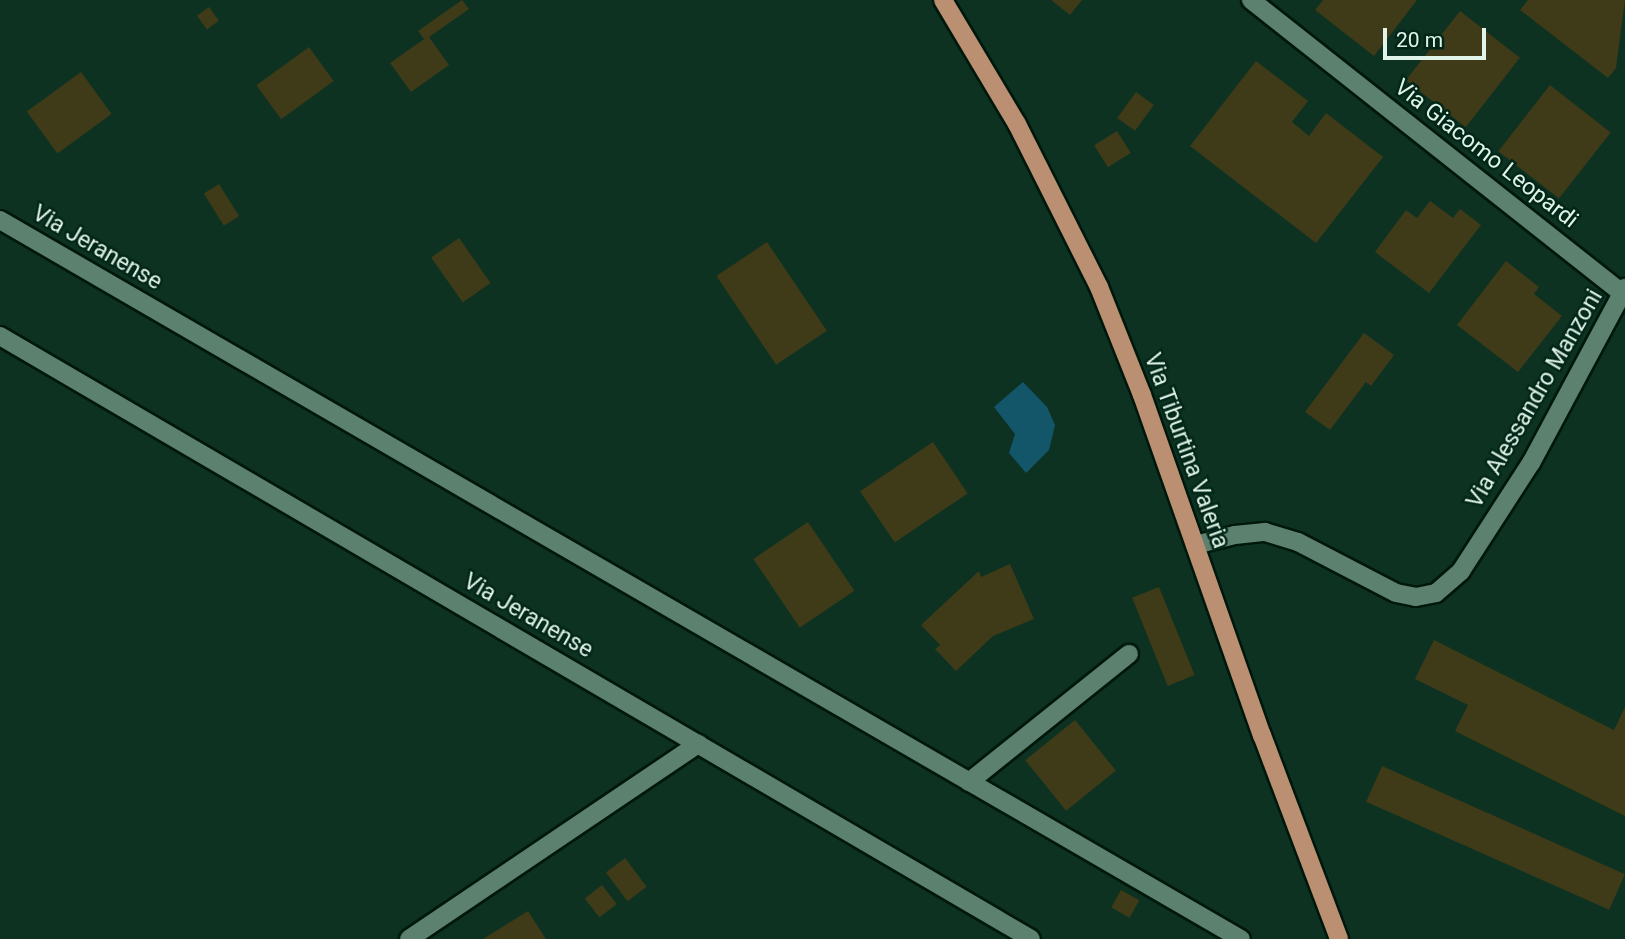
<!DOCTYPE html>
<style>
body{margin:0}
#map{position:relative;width:1625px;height:939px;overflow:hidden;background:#0d3222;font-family:Roboto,sans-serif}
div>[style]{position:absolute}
.water>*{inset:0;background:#135669}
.building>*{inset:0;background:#3f3a18;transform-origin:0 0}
.roads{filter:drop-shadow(2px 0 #00180c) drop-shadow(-2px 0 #00180c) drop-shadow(0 2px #00180c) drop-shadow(0 -2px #00180c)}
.lane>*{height:18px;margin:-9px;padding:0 9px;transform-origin:9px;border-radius:9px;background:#5c816e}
.street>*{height:18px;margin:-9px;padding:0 9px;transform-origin:9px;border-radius:9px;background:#5c816e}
.primary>*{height:18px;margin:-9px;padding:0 9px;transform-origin:9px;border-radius:9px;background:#bb9072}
span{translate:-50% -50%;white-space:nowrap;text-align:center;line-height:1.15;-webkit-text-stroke:5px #022718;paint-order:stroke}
.street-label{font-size:23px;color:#e0f4e9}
.scale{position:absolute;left:1383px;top:28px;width:103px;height:32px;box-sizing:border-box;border:4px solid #e0f4e9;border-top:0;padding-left:9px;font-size:21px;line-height:24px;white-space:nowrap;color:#e0f4e9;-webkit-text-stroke:5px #022718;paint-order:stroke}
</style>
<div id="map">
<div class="water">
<div style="clip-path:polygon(1023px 382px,1047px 407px,1055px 425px,1049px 450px,1026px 473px,1009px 453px,1015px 434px,994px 407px)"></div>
</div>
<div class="building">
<div style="clip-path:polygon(462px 0,469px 9px,429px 37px,449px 65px,411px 92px,390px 63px,424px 39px,418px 31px)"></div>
<div style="clip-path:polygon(1051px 0,1082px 0,1070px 15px)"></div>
<div style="clip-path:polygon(1323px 0,1417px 0,1374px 56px,1315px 10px)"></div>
<div style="clip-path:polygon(1528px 0,1625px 0,1616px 68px,1608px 78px,1520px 10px)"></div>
<div style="left:209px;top:7px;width:17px;height:15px;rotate:54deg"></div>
<div style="left:1460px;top:11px;width:76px;height:88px;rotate:38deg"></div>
<div style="left:309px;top:47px;width:42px;height:65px;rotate:54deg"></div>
<div style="clip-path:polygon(1256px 61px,1308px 101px,1292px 122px,1309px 136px,1326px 113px,1383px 157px,1316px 243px,1190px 146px)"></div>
<div style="left:81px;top:72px;width:52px;height:67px;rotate:54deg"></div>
<div style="left:1550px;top:85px;width:77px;height:84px;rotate:38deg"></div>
<div style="left:1136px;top:92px;width:22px;height:32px;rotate:36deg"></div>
<div style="left:1117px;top:131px;width:26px;height:27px;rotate:58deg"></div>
<div style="left:219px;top:184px;width:38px;height:18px;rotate:58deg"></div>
<div style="clip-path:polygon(1430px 201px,1453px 218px,1460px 209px,1481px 225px,1429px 293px,1375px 252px,1406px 210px,1417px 218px)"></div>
<div style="left:459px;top:238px;width:55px;height:34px;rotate:55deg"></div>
<div style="left:767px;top:242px;width:107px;height:61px;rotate:56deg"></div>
<div style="clip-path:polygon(1506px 261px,1539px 287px,1534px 294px,1562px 316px,1518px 372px,1457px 325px)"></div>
<div style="clip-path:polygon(1364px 333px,1394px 355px,1371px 386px,1366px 382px,1330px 430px,1305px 412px)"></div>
<div style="left:933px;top:442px;width:62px;height:88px;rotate:56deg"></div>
<div style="left:808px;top:522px;width:83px;height:66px;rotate:56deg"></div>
<div style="clip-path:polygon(1010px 564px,1034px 619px,993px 636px,956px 671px,935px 649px,940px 645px,921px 625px,979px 571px,981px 577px)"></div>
<div style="left:1159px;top:587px;width:95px;height:29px;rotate:68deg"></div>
<div style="clip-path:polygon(1434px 640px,1614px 730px,1625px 707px,1625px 816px,1455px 731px,1468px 705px,1415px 679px)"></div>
<div style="left:1075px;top:720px;width:65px;height:64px;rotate:51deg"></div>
<div style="left:1382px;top:766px;width:266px;height:39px;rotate:24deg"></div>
<div style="left:625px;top:858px;width:36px;height:24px;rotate:53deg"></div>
<div style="left:602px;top:885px;width:24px;height:22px;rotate:52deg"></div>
<div style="left:1121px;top:890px;width:21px;height:20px;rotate:29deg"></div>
<div style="clip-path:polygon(528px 911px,546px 939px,483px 939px)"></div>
</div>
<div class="roads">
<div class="lane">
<div style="left:969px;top:782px;width:205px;rotate:-38.7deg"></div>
<div style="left:409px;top:939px;width:349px;rotate:-34deg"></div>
</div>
<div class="street">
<div style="left:1251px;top:0;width:476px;rotate:38.3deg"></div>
<div style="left:0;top:220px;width:1434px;rotate:30.09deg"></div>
<div style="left:0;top:336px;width:1194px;rotate:30.32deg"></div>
<div style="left:1195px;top:545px;width:41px;rotate:-14deg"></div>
<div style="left:1235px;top:535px;width:30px;rotate:-6deg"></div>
<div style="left:1265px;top:532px;width:34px;rotate:17deg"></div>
<div style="left:1298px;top:542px;width:110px;rotate:27.5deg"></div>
<div style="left:1396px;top:593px;width:20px;rotate:11deg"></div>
<div style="left:1416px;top:597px;width:20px;rotate:-11deg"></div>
<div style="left:1436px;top:593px;width:33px;rotate:-41deg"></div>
<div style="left:1461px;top:571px;width:129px;rotate:-57.1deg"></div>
<div style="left:1531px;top:463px;width:199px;rotate:-61.8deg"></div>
</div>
<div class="primary">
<div style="left:943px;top:0;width:144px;rotate:59.2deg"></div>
<div style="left:1017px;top:124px;width:182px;rotate:63.3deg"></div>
<div style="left:1099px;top:287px;width:116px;rotate:68.3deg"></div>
<div style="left:1142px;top:395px;width:361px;rotate:70.6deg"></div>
<div style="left:1262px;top:735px;width:218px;rotate:69.3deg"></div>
</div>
</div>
<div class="street-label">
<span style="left:1486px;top:154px;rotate:38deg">Via Giacomo Leopardi</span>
<span style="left:97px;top:248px;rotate:30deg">Via Jeranense</span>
<span style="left:1535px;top:399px;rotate:-60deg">Via Alessandro Manzoni</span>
<span style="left:1186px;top:451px;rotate:70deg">Via Tiburtina Valeria</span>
<span style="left:528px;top:616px;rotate:30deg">Via Jeranense</span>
</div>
<div class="scale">20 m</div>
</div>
